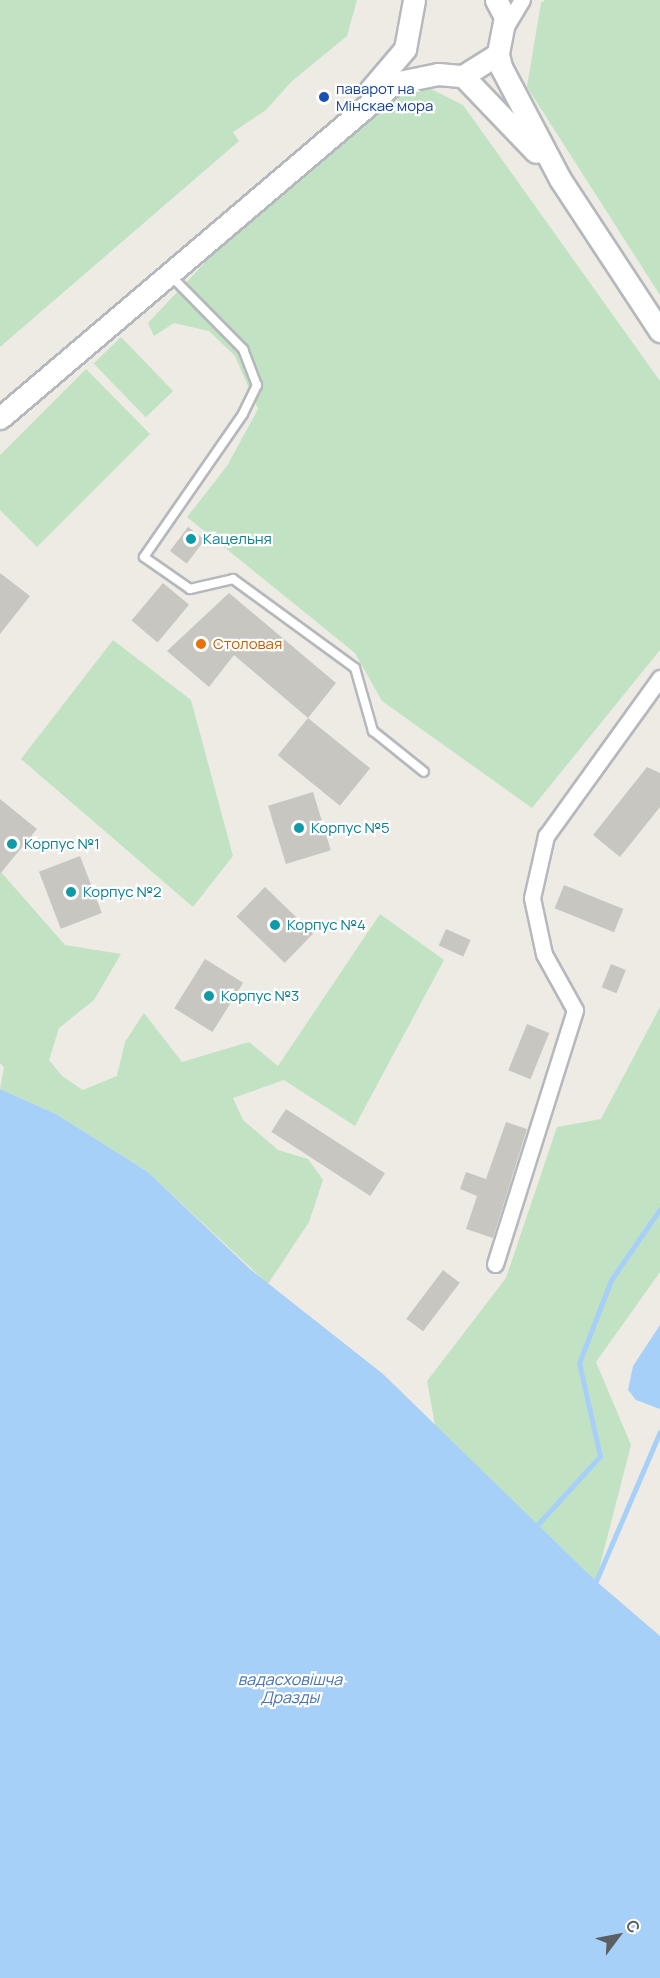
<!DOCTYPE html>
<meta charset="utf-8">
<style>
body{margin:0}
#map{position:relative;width:660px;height:1978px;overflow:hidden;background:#edebe3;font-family:Manrope,sans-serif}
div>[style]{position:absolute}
.green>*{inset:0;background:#c1e3c3;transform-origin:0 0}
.water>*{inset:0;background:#a7d0f9}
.stream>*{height:5px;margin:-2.5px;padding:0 2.5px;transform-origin:2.5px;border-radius:2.5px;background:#a7d0f9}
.building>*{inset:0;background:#c8c6c0;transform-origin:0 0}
.roads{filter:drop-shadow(2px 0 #b5b8bc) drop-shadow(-2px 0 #b5b8bc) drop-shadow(0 2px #b5b8bc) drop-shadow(0 -2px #b5b8bc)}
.lane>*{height:8px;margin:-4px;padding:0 4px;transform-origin:4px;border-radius:4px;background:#fff}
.street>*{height:15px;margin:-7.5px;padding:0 7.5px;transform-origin:7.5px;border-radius:7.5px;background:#fff}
.secondary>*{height:21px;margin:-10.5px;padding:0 10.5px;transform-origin:10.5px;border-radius:10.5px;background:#fff}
.dots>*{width:16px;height:16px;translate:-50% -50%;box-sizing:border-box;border:3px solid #fff;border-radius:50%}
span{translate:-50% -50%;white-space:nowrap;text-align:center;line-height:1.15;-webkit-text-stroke:4.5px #fff;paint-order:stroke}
.transit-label{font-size:15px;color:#164399}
.left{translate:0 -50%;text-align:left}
.culture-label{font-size:15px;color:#0d838f}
.food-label{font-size:15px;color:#c56008}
.water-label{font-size:16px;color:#4875b2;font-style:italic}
.north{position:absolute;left:588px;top:1906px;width:60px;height:60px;-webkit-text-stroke:4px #fff;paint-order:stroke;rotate:58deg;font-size:16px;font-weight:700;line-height:24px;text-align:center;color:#5b5e63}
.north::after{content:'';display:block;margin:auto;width:21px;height:27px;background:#5b5e63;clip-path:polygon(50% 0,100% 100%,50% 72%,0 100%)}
</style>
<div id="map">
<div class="green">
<div style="clip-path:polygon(0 0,357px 0,347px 36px,292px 81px,266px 110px,233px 132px,239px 141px,0 347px)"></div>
<div style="clip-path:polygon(545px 0,660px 0,660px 295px,527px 87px,541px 3px)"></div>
<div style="clip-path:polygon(427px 87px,463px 105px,660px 381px,660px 650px,532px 808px,382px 701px,355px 653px,187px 517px,227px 466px,258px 409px,235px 356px,209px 331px,174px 323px,154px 336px,148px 323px,244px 221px,390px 99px,402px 91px)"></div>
<div style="left:121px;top:337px;width:75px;height:38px;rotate:46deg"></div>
<div style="clip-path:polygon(86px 369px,150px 434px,37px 547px,0 510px,0 455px)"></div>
<div style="clip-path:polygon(113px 640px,191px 700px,233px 856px,193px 907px,21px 759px)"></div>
<div style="clip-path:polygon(0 871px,65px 945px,121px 954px,94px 1000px,59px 1028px,49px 1060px,62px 1076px,83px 1090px,117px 1076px,125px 1042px,144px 1013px,182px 1062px,249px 1042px,278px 1066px,380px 914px,444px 960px,355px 1126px,284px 1080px,233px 1098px,243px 1120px,278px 1150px,308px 1159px,323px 1180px,309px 1222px,268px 1284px,148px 1172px,56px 1114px,0 1089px,4px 1067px,0 1063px)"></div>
<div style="clip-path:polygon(660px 1007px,660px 1272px,596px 1362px,631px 1445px,596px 1581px,435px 1425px,427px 1381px,506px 1278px,557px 1127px,601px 1119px)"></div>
</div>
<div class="water">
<div style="clip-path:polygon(0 1089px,56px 1114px,148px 1172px,250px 1269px,383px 1374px,596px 1581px,660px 1636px,660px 1978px,0 1978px)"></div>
<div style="clip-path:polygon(660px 1325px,660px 1409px,636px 1400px,628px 1390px,633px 1366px)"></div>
</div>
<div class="stream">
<div style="left:538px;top:1524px;width:92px;rotate:-47.6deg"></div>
<div style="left:600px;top:1456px;width:95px;rotate:-102.7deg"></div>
<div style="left:579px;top:1363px;width:89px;rotate:-68.9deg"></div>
<div style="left:611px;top:1280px;width:86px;rotate:-55.4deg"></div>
<div style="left:596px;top:1581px;width:162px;rotate:-66.8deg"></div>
</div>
<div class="building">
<div style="left:188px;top:527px;width:21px;height:30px;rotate:37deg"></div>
<div style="clip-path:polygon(0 573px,30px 596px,0 634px)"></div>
<div style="left:163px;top:583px;width:34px;height:49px;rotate:40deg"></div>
<div style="clip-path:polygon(229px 593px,336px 683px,308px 718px,234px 655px,209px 687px,167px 651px)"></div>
<div style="left:308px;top:718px;width:80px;height:48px;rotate:39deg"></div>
<div style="clip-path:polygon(647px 767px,660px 773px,660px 807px,620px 857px,593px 835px)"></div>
<div style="left:313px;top:792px;width:61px;height:47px;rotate:73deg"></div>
<div style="clip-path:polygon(0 799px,37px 829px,0 874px)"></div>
<div style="left:80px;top:856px;width:61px;height:44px;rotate:69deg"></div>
<div style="left:564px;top:885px;width:64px;height:25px;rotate:22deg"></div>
<div style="left:265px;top:887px;width:67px;height:41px;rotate:44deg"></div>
<div style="left:446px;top:929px;width:27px;height:18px;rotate:24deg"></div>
<div style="left:205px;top:959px;width:45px;height:58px;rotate:32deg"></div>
<div style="left:611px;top:964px;width:16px;height:25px;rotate:22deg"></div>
<div style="left:527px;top:1024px;width:24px;height:50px;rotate:22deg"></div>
<div style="left:286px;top:1109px;width:118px;height:27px;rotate:33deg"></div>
<div style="clip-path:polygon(506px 1122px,527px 1129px,493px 1238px,466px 1229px,477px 1196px,460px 1189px,466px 1172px,486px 1179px)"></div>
<div style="left:443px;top:1270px;width:21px;height:61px;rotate:37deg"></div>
</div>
<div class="roads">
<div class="lane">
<div style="left:171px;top:276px;width:103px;rotate:45.4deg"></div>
<div style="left:243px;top:349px;width:39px;rotate:69deg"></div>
<div style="left:257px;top:385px;width:32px;rotate:116deg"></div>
<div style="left:243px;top:414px;width:174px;rotate:124.7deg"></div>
<div style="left:144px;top:557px;width:56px;rotate:34.8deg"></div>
<div style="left:190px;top:589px;width:44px;rotate:-13.1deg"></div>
<div style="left:233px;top:579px;width:151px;rotate:36.1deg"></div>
<div style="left:355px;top:668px;width:66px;rotate:74.1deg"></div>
<div style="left:373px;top:731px;width:65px;rotate:38.8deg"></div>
</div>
<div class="street">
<div style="left:505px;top:28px;width:33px;rotate:-59deg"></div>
<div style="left:495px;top:1264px;width:266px;rotate:-72.5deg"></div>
<div style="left:575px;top:1010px;width:64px;rotate:-119deg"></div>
<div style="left:544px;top:954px;width:57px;rotate:-102.1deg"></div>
<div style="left:532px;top:898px;width:64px;rotate:-77.3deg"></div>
<div style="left:546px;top:836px;width:195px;rotate:-54.2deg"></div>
</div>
<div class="secondary">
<div style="left:496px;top:0;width:19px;rotate:62deg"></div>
<div style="left:505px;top:17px;width:38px;rotate:101deg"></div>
<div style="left:498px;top:54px;width:13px;rotate:77deg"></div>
<div style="left:501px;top:67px;width:127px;rotate:62.2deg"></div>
<div style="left:560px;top:179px;width:182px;rotate:56.7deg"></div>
<div style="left:463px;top:76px;width:105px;rotate:46.2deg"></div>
<div style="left:370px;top:90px;width:54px;rotate:-49.5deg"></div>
<div style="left:405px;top:49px;width:50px;rotate:-79.6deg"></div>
<div style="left:0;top:418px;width:517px;rotate:-40.37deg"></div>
<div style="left:394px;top:83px;width:45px;rotate:-11.6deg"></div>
<div style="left:438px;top:74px;width:25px;rotate:5deg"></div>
<div style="left:463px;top:76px;width:41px;rotate:-32.2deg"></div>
</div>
</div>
<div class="dots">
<div style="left:324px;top:97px;background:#1a4fb4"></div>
<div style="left:191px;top:539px;background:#0f9aa8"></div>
<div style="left:201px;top:644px;background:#e8710a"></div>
<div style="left:299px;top:828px;background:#0f9aa8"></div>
<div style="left:12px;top:844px;background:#0f9aa8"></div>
<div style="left:71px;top:892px;background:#0f9aa8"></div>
<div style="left:275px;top:925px;background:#0f9aa8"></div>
<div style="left:209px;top:996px;background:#0f9aa8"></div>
</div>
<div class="transit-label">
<span class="left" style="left:336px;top:97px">паварот на<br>Мінскае мора</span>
</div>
<div class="culture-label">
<span class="left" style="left:203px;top:539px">Кацельня</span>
<span class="left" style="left:311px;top:828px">Корпус №5</span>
<span class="left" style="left:24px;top:844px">Корпус №1</span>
<span class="left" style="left:83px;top:892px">Корпус №2</span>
<span class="left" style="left:287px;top:925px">Корпус №4</span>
<span class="left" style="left:221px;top:996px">Корпус №3</span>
</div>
<div class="food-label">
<span class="left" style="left:213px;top:644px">Столовая</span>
</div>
<div class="water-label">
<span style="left:290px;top:1688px">вадасховішча<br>Дразды</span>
</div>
<div class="north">С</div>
</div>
